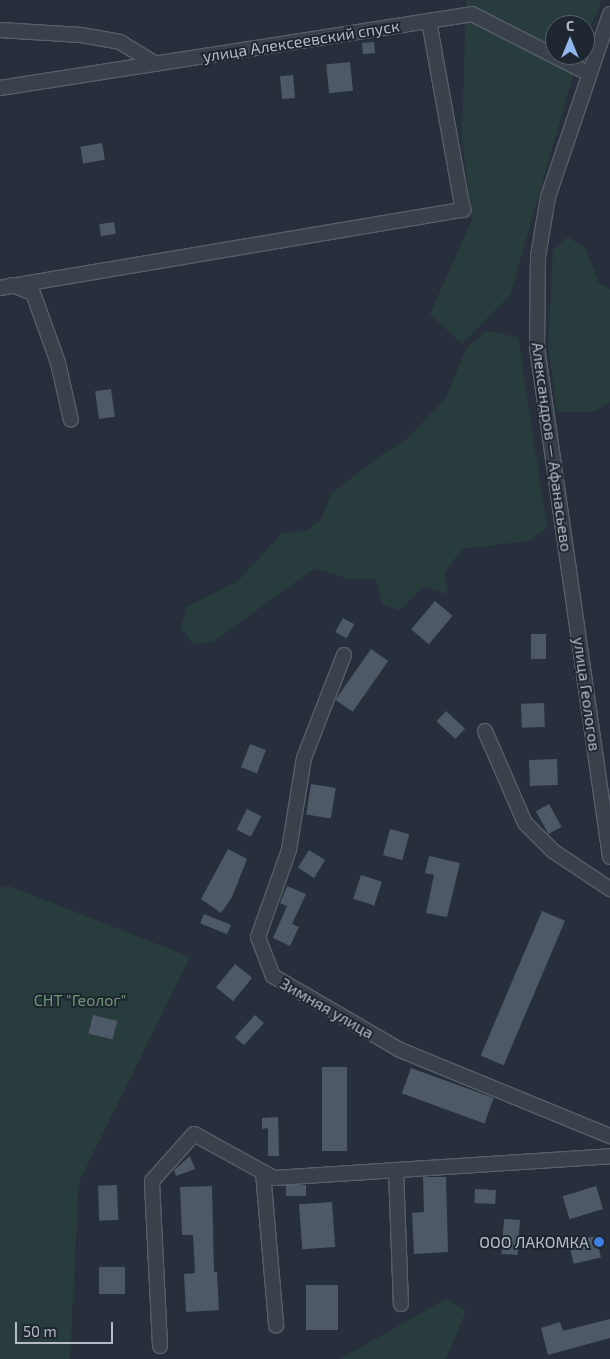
<!DOCTYPE html>
<meta charset="utf-8">
<style>
body{margin:0}
#map{position:relative;width:610px;height:1359px;overflow:hidden;background:#262f3b;font-family:"Exo 2",sans-serif}
div>[style]{position:absolute}
.green>*{inset:0;background:#293c3d}
.building>*{inset:0;background:#4e5967;transform-origin:0 0}
.roads{filter:drop-shadow(1px 0 #575f69) drop-shadow(-1px 0 #575f69) drop-shadow(0 1px #575f69) drop-shadow(0 -1px #575f69)}
.minor>*{height:14px;margin:-7px;padding:0 7px;transform-origin:7px;border-radius:7px;background:#39414b}
.dots>*{width:14px;height:14px;translate:-50% -50%;box-sizing:border-box;border:2px solid #1e2630;border-radius:50%}
span{translate:-50% -50%;white-space:nowrap;text-align:center;line-height:1.15;-webkit-text-stroke:4px #1e2630;paint-order:stroke}
.street-label{font-size:16px;color:#b5bcc7}
.park-label{font-size:16px;color:#6e9577}
.poi-label{font-size:16px;color:#b5bcc7}
.right{translate:-100% -50%;text-align:right}
.north{position:absolute;left:545px;top:15px;width:50px;height:50px;box-sizing:border-box;background:#1e2630;border:1px solid #5a626c;border-radius:50%;rotate:0deg;font-size:14px;font-weight:700;line-height:20px;text-align:center;color:#b5bcc7}
.north::after{content:'';display:block;margin:auto;width:18px;height:22px;background:#92b6ee;clip-path:polygon(50% 0,100% 100%,50% 72%,0 100%)}
.scale{position:absolute;left:15px;top:1322px;width:98px;height:22px;box-sizing:border-box;border:2px solid #b5bcc7;border-top:0;padding-left:6px;font-size:15px;line-height:18px;white-space:nowrap;color:#b5bcc7;-webkit-text-stroke:4px #1e2630;paint-order:stroke}
</style>
<div id="map">
<div class="green">
<div style="clip-path:polygon(466px 0,602px 0,585px 40px,585px 25px,555px 25px,555px 55px,579px 55px,510px 295px,462px 344px,430px 314px,472px 220px,462px 137px)"></div>
<div style="clip-path:polygon(568px 237px,585px 248px,599px 283px,610px 289px,610px 402px,593px 412px,557px 412px,548px 345px,553px 250px)"></div>
<div style="clip-path:polygon(486px 331px,518px 337px,547px 528px,528px 541px,462px 549px,444px 573px,448px 594px,423px 587px,399px 610px,383px 605px,375px 578px,349px 579px,315px 568px,214px 641px,193px 644px,181px 628px,187px 607px,238px 581px,281px 534px,308px 530px,322px 518px,331px 494px,380px 456px,407px 439px,446px 398px,466px 348px)"></div>
<div style="clip-path:polygon(9px 886px,190px 957px,79px 1182px,70px 1359px,0 1359px,0 888px)"></div>
<div style="clip-path:polygon(446px 1299px,466px 1311px,446px 1359px,340px 1359px)"></div>
</div>
<div class="building">
<div style="left:374px;top:42px;width:11px;height:12px;rotate:85deg"></div>
<div style="left:350px;top:62px;width:29px;height:24px;rotate:84deg"></div>
<div style="left:293px;top:75px;width:23px;height:13px;rotate:85deg"></div>
<div style="left:102px;top:143px;width:17px;height:22px;rotate:80deg"></div>
<div style="left:114px;top:222px;width:12px;height:15px;rotate:81deg"></div>
<div style="left:111px;top:389px;width:28px;height:16px;rotate:82deg"></div>
<div style="left:435px;top:601px;width:23px;height:37px;rotate:40deg"></div>
<div style="left:343px;top:618px;width:13px;height:16px;rotate:29deg"></div>
<div style="left:531px;top:634px;width:15px;height:25px"></div>
<div style="left:371px;top:649px;width:21px;height:62px;rotate:35deg"></div>
<div style="left:544px;top:703px;width:24px;height:23px;rotate:88deg"></div>
<div style="left:446px;top:711px;width:26px;height:14px;rotate:43deg"></div>
<div style="left:250px;top:744px;width:17px;height:25px;rotate:21deg"></div>
<div style="left:557px;top:759px;width:26px;height:28px;rotate:88deg"></div>
<div style="left:311px;top:784px;width:25px;height:31px;rotate:9deg"></div>
<div style="left:549px;top:804px;width:26px;height:15px;rotate:61deg"></div>
<div style="left:247px;top:809px;width:16px;height:23px;rotate:27deg"></div>
<div style="left:390px;top:829px;width:20px;height:27px;rotate:15deg"></div>
<div style="clip-path:polygon(228px 849px,247px 859px,232px 897px,221px 913px,201px 899px)"></div>
<div style="left:309px;top:850px;width:19px;height:21px;rotate:32deg"></div>
<div style="clip-path:polygon(429px 856px,460px 863px,447px 917px,426px 913px,434px 875px,425px 873px)"></div>
<div style="left:361px;top:875px;width:22px;height:25px;rotate:18deg"></div>
<div style="clip-path:polygon(287px 886px,306px 894px,292px 924px,299px 927px,290px 946px,273px 938px,287px 906px,280px 903px)"></div>
<div style="left:542px;top:911px;width:25px;height:157px;rotate:23deg"></div>
<div style="left:204px;top:914px;width:29px;height:10px;rotate:22deg"></div>
<div style="left:235px;top:964px;width:22px;height:30px;rotate:39deg"></div>
<div style="left:93px;top:1015px;width:25px;height:19px;rotate:14deg"></div>
<div style="left:255px;top:1015px;width:12px;height:30px;rotate:42deg"></div>
<div style="left:322px;top:1067px;width:25px;height:84px"></div>
<div style="left:411px;top:1068px;width:88px;height:27px;rotate:20deg"></div>
<div style="clip-path:polygon(278px 1117px,279px 1156px,268px 1156px,268px 1128px,262px 1129px,262px 1118px)"></div>
<div style="clip-path:polygon(190px 1156px,195px 1169px,176px 1176px,174px 1170px)"></div>
<div style="clip-path:polygon(423px 1177px,446px 1177px,448px 1252px,414px 1254px,412px 1213px,424px 1212px)"></div>
<div style="left:117px;top:1185px;width:35px;height:19px;rotate:88deg"></div>
<div style="left:306px;top:1185px;width:11px;height:20px;rotate:90deg"></div>
<div style="clip-path:polygon(212px 1186px,214px 1272px,217px 1272px,219px 1310px,186px 1312px,184px 1274px,195px 1273px,193px 1235px,182px 1235px,180px 1187px)"></div>
<div style="left:596px;top:1186px;width:24px;height:35px;rotate:73deg"></div>
<div style="left:475px;top:1189px;width:21px;height:14px;rotate:3deg"></div>
<div style="left:332px;top:1202px;width:45px;height:33px;rotate:86deg"></div>
<div style="left:504px;top:1219px;width:16px;height:35px;rotate:4deg"></div>
<div style="left:596px;top:1236px;width:22px;height:28px;rotate:77deg"></div>
<div style="left:99px;top:1267px;width:26px;height:27px"></div>
<div style="left:306px;top:1285px;width:32px;height:45px"></div>
<div style="clip-path:polygon(610px 1319px,610px 1338px,548px 1355px,541px 1328px,560px 1322px,563px 1331px)"></div>
</div>
<div class="roads">
<div class="minor">
<div style="left:610px;top:14px;width:193px;rotate:108.7deg"></div>
<div style="left:548px;top:197px;width:60px;rotate:99.6deg"></div>
<div style="left:538px;top:256px;width:91px;rotate:90.6deg"></div>
<div style="left:537px;top:347px;width:515px;rotate:81.85deg"></div>
<div style="left:0;top:30px;width:81px;rotate:3.5deg"></div>
<div style="left:81px;top:35px;width:40px;rotate:10deg"></div>
<div style="left:120px;top:42px;width:42px;rotate:31.4deg"></div>
<div style="left:0;top:88px;width:478px;rotate:-8.9deg"></div>
<div style="left:472px;top:14px;width:132px;rotate:27deg"></div>
<div style="left:12px;top:285px;width:22px;rotate:21deg"></div>
<div style="left:33px;top:293px;width:74px;rotate:70.3deg"></div>
<div style="left:58px;top:363px;width:58px;rotate:77.2deg"></div>
<div style="left:0;top:288px;width:470px;rotate:-9.6deg"></div>
<div style="left:463px;top:210px;width:192px;rotate:-100.2deg"></div>
<div style="left:344px;top:655px;width:110px;rotate:111.2deg"></div>
<div style="left:304px;top:758px;width:93px;rotate:99.3deg"></div>
<div style="left:289px;top:850px;width:92px;rotate:109.6deg"></div>
<div style="left:258px;top:937px;width:42px;rotate:69deg"></div>
<div style="left:273px;top:976px;width:147px;rotate:30.2deg"></div>
<div style="left:400px;top:1050px;width:227px;rotate:22.3deg"></div>
<div style="left:485px;top:731px;width:100px;rotate:66.5deg"></div>
<div style="left:525px;top:823px;width:40px;rotate:45deg"></div>
<div style="left:553px;top:851px;width:69px;rotate:33.7deg"></div>
<div style="left:396px;top:1170px;width:134px;rotate:87.9deg"></div>
<div style="left:263px;top:1172px;width:154px;rotate:85.1deg"></div>
<div style="left:160px;top:1346px;width:165px;rotate:-92.8deg"></div>
<div style="left:152px;top:1181px;width:63px;rotate:-48.2deg"></div>
<div style="left:194px;top:1134px;width:91px;rotate:28.8deg"></div>
<div style="left:274px;top:1178px;width:337px;rotate:-3.7deg"></div>
</div>
</div>
<div class="dots">
<div style="left:599px;top:1242px;background:#3f7fe0"></div>
</div>
<div class="street-label">
<span style="left:301px;top:41px;rotate:-9deg">улица Алексеевский спуск</span>
<span style="left:552px;top:447px;rotate:82deg">Александров — Афанасьево</span>
<span style="left:587px;top:694px;rotate:82deg">улица Геологов</span>
<span style="left:327px;top:1008px;rotate:30deg">Зимняя улица</span>
</div>
<div class="park-label">
<span style="left:80px;top:1000px">СНТ "Геолог"</span>
</div>
<div class="poi-label">
<span class="right" style="left:589px;top:1242px">ООО ЛАКОМКА</span>
</div>
<div class="north">С</div>
<div class="scale">50 m</div>
</div>
